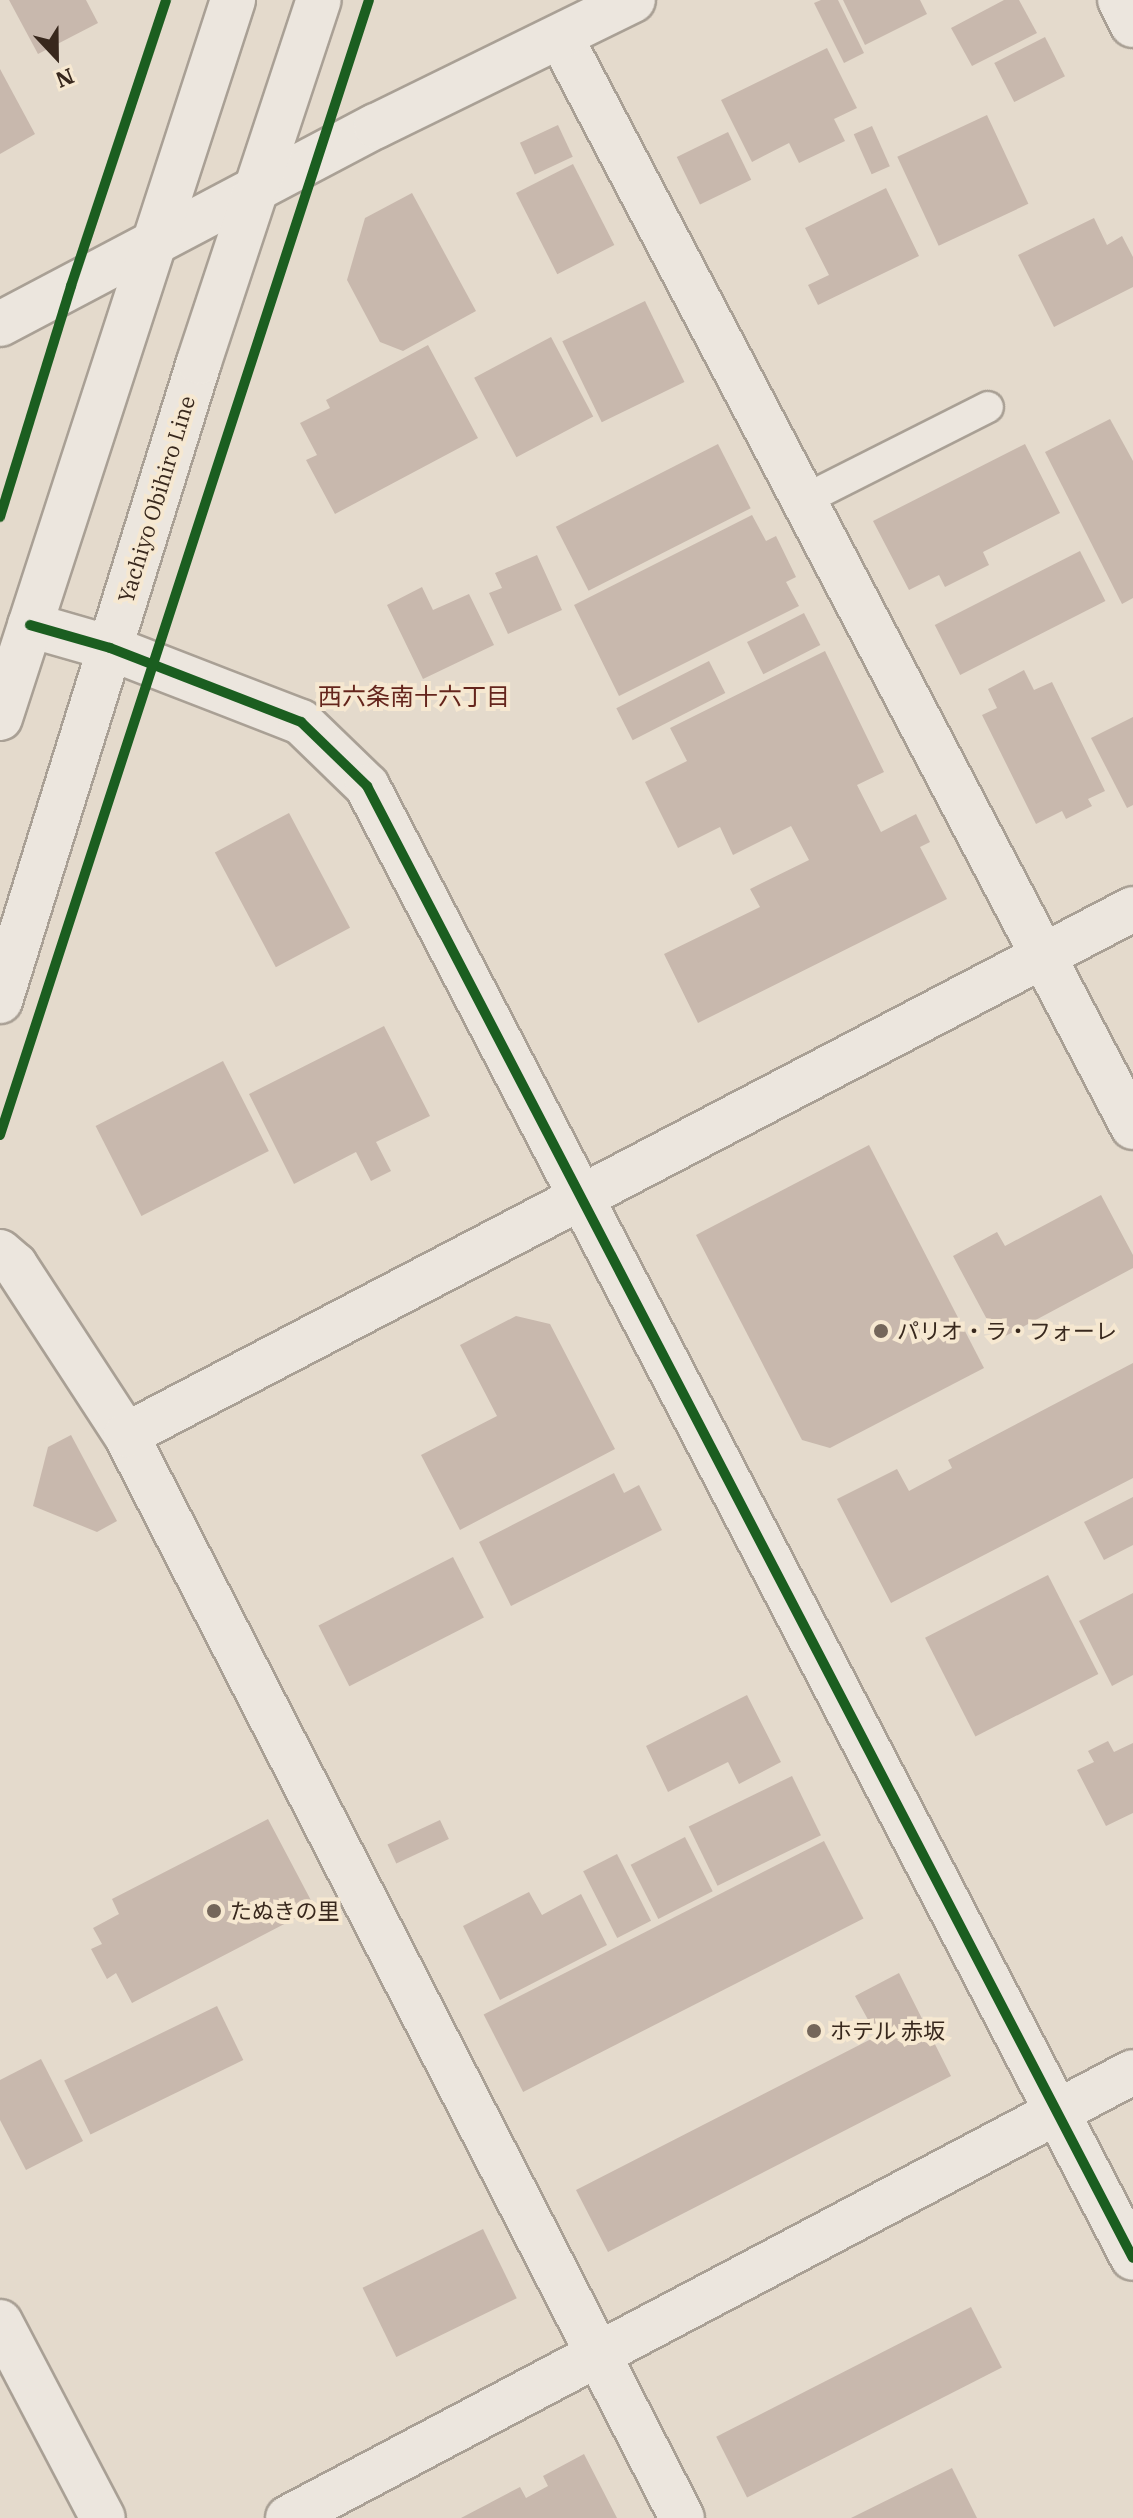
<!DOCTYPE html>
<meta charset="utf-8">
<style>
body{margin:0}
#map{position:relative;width:1133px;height:2518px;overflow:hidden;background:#e4dacc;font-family:"IBM Plex Serif","Noto Sans JP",serif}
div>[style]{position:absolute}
.building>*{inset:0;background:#c8b8ad;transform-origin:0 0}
.roads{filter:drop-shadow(2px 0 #a9a095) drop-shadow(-2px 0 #a9a095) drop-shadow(0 2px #a9a095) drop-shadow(0 -2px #a9a095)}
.service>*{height:30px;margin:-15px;padding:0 15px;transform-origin:15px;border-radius:15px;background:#ece6de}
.minor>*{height:44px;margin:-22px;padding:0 22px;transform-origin:22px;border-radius:22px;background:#ece6de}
.tertiary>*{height:44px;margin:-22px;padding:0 22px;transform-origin:22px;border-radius:22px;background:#ece6de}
.secondary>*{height:44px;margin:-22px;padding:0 22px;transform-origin:22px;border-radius:22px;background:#ece6de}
.cycleway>*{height:10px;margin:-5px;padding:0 5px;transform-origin:5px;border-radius:5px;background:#1b5e20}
.dots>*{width:22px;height:22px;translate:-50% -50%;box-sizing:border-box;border:4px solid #f6e8d1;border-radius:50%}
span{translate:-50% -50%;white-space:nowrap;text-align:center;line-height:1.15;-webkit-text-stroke:8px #f6e8d1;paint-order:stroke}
.street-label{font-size:22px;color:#38281d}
.poi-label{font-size:22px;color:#38281d}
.left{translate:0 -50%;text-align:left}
.neighbourhood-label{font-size:24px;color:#65251c}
.north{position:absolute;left:16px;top:16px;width:80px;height:80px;-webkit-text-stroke:6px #f6e8d1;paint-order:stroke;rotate:158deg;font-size:22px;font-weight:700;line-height:32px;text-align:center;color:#38281d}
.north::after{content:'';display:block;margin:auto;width:28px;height:36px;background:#38281d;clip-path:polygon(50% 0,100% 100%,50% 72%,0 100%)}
</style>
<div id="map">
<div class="building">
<div style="clip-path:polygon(9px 0,86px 0,98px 23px,38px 54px)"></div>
<div style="clip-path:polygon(821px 0,838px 0,864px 53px,844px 63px,814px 3px)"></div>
<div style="clip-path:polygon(843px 0,920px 0,927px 14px,865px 45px)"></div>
<div style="clip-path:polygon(1004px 0,1019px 0,1037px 33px,972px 66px,951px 28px)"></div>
<div style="left:1045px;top:37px;width:44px;height:57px;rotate:63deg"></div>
<div style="clip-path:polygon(827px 48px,857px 108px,834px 119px,845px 141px,799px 163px,789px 143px,752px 162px,721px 100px)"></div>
<div style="clip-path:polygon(0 69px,35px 134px,0 154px)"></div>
<div style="left:987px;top:115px;width:98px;height:99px;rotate:65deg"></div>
<div style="left:558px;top:125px;width:35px;height:42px;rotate:65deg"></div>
<div style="left:872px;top:126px;width:44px;height:20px;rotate:66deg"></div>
<div style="left:728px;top:132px;width:53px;height:57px;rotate:64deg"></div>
<div style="left:573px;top:164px;width:91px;height:64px;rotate:63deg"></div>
<div style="clip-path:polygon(886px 188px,919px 256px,818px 305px,808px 285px,829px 275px,805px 228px)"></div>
<div style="clip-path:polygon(412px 193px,476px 311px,403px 351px,380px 342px,347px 280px,365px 218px)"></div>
<div style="clip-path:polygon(1094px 218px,1107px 245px,1122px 236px,1133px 257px,1133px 287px,1054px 327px,1018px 255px)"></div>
<div style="left:645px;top:301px;width:90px;height:92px;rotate:64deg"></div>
<div style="left:551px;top:337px;width:90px;height:87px;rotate:62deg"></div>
<div style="clip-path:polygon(428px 345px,478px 438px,335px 514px,306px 460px,317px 455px,300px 423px,330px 408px,326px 400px)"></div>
<div style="clip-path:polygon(1110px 419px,1133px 461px,1133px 598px,1122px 604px,1045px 452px)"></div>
<div style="left:718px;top:444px;width:72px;height:182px;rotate:63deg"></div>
<div style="clip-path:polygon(1025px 444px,1060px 513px,983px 552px,989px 565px,945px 587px,939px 575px,909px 590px,873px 521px)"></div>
<div style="clip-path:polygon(752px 515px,766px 541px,776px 536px,796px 577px,786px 582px,799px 606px,619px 696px,574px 605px)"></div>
<div style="left:1080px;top:551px;width:56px;height:163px;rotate:63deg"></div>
<div style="clip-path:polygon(537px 555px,562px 610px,508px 634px,489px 593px,502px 588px,495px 573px)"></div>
<div style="clip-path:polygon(422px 587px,433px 610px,469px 594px,494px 645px,423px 679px,387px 605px)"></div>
<div style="left:804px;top:613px;width:36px;height:64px;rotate:63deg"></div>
<div style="clip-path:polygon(825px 651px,884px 772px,857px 785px,881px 832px,916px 814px,930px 842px,920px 847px,947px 899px,698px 1023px,664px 954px,760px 907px,750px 889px,809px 860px,791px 826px,733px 855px,720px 827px,678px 848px,645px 782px,687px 761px,670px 728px)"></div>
<div style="left:709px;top:661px;width:36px;height:104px;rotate:63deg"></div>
<div style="clip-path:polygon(1024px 670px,1034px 690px,1052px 682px,1105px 791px,1088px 799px,1092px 806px,1066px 819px,1062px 811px,1036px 824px,982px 715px,997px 708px,988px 689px)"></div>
<div style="clip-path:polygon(1133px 717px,1133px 805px,1127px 808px,1091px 738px)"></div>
<div style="left:289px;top:813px;width:130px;height:84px;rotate:62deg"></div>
<div style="clip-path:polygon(384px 1026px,430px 1116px,376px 1142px,391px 1171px,371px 1181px,356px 1152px,294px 1184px,249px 1094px)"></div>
<div style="left:223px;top:1061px;width:101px;height:143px;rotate:63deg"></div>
<div style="clip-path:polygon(869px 1145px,984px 1368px,830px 1448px,802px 1440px,696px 1235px)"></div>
<div style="clip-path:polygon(1101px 1195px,1133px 1255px,1133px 1268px,998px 1340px,953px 1256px,997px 1232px,1005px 1246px)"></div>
<div style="clip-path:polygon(516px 1316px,550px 1324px,615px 1449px,460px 1530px,421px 1455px,497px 1416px,460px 1345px)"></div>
<div style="clip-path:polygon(1133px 1363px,1133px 1478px,891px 1603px,837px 1499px,897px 1469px,909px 1491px,952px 1468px,948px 1460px)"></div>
<div style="clip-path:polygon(71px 1435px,117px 1521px,97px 1532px,33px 1506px,48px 1447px)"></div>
<div style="clip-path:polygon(614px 1473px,624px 1493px,639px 1485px,662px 1530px,511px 1606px,479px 1542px)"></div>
<div style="clip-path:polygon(1133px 1497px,1133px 1545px,1104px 1560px,1084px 1522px)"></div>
<div style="left:453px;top:1557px;width:68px;height:151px;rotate:63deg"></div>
<div style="left:1048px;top:1575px;width:111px;height:138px;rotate:63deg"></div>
<div style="clip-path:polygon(1133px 1593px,1133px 1675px,1112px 1686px,1079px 1621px)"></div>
<div style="clip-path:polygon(747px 1695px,781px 1762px,739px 1784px,728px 1762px,668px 1792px,646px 1746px)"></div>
<div style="clip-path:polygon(1108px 1741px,1114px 1752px,1133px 1743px,1133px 1813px,1106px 1826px,1077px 1770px,1094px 1762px,1088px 1751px)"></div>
<div style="left:792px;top:1776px;width:66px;height:115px;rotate:64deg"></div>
<div style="clip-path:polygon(268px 1819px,315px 1908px,132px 2003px,116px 1973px,107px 1979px,91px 1949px,102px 1944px,93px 1928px,119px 1914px,112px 1899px)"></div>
<div style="left:440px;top:1820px;width:21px;height:58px;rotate:65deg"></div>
<div style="left:685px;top:1837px;width:61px;height:61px;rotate:63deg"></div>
<div style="left:824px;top:1841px;width:87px;height:382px;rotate:63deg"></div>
<div style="left:617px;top:1854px;width:75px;height:38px;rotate:63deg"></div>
<div style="clip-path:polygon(529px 1892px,542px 1915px,581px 1894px,607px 1945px,500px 2000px,463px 1926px)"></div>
<div style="clip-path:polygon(899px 1973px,951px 2076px,608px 2252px,576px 2190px,877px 2036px,855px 1996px)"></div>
<div style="left:217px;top:2006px;width:60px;height:170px;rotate:64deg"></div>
<div style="clip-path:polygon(41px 2059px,83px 2141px,26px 2170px,0 2120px,0 2080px)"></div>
<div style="left:483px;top:2229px;width:77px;height:134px;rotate:64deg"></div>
<div style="left:971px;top:2307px;width:68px;height:286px;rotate:63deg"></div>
<div style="clip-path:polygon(584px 2454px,617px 2518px,461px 2518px,520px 2487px,526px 2498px,548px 2486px,543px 2476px)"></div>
<div style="clip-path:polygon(952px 2468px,977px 2518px,851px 2518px)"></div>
</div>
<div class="roads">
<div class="service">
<div style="left:804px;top:500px;width:206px;rotate:-26.8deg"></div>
</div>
<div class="minor">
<div style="left:1120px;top:0;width:28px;rotate:63deg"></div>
<div style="left:561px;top:38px;width:1230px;rotate:62.29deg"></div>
<div style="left:0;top:324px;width:425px;rotate:-27.8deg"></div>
<div style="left:376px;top:126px;width:286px;rotate:-26.1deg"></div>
<div style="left:30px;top:625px;width:83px;rotate:16deg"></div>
<div style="left:110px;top:648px;width:205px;rotate:21.2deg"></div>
<div style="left:301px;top:722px;width:92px;rotate:44.1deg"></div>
<div style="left:367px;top:786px;width:1659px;rotate:62.51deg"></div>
<div style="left:0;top:1252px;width:20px;rotate:41deg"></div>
<div style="left:15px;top:1265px;width:203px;rotate:56.9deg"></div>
<div style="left:126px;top:1435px;width:1217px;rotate:62.82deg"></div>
</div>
<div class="tertiary">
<div style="left:126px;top:1435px;width:1136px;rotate:-27.58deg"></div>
<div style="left:288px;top:2518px;width:955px;rotate:-27.83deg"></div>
</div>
<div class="secondary">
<div style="left:0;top:718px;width:755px;rotate:-72.02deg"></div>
<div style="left:0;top:1001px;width:669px;rotate:-72.7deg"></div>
<div style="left:199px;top:362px;width:381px;rotate:-71.7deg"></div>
<div style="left:0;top:2322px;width:221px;rotate:62.3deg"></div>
</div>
</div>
<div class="cycleway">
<div style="left:0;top:517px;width:242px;rotate:-72.9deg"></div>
<div style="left:71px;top:286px;width:301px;rotate:-71.6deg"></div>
<div style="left:30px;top:625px;width:83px;rotate:16deg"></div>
<div style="left:110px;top:648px;width:205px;rotate:21.2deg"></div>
<div style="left:301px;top:722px;width:92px;rotate:44.1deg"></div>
<div style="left:367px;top:786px;width:1659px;rotate:62.51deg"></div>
<div style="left:0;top:1135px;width:1193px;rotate:-71.99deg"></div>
</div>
<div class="dots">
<div style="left:881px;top:1331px;background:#74665a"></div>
<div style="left:214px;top:1911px;background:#74665a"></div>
<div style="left:814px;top:2031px;background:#74665a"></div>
</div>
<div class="street-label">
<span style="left:156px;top:499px;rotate:-73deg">Yachiyo Obihiro Line</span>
</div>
<div class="poi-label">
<span class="left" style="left:897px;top:1331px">パリオ・ラ・フォーレ</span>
<span class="left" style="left:230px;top:1911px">たぬきの里</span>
<span class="left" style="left:830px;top:2031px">ホテル 赤坂</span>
</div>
<div class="neighbourhood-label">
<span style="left:414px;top:697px">西六条南十六丁目</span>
</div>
<div class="north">N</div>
</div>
